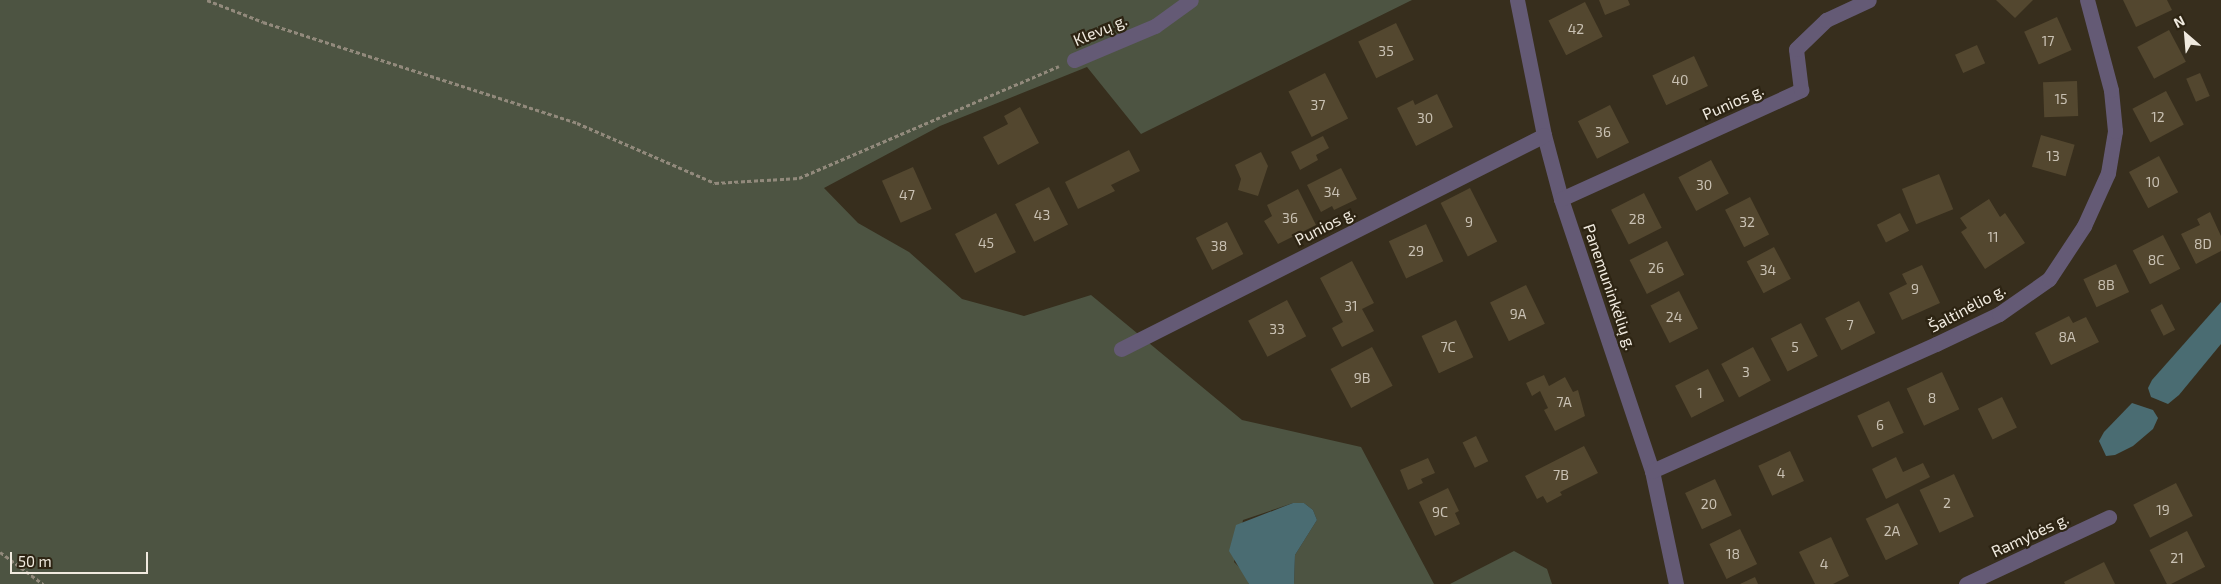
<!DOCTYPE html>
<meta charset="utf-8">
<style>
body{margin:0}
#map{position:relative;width:2221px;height:584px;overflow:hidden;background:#372e1d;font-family:"Exo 2",sans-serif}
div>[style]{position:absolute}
.green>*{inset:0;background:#4d5442}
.water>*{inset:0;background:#4a6c72}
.building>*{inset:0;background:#53472f;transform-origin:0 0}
.path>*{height:3px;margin-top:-1.5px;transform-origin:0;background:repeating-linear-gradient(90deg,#928a7c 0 4px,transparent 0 6.5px)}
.street>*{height:15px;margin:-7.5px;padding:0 7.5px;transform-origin:7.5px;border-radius:7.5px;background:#645a75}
span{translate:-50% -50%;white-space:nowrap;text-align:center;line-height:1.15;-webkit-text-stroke:4.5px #2d2413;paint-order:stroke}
.number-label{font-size:14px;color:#c9c1b3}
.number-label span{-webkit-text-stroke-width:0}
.street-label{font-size:16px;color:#f0eadf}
.north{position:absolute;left:2161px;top:10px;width:50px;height:50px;-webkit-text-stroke:4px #2d2413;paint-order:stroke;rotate:333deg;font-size:14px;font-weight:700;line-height:20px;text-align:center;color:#f0eadf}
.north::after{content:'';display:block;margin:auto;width:18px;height:22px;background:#f0eadf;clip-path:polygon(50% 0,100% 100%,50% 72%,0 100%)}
.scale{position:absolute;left:10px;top:552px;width:138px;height:22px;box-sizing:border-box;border:2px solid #f0eadf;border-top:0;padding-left:6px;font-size:15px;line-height:18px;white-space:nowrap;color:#f0eadf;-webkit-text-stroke:4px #2d2413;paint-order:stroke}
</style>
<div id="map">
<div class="green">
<div style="clip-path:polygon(0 0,1412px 0,1141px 134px,1087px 67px,940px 126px,824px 188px,858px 223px,909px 252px,962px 299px,1024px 316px,1091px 295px,1242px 420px,1361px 447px,1434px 584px,1294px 584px,1295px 555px,1317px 520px,1313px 510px,1304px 503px,1293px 503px,1243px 520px,1234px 562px,1245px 573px,1249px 584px,0 584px)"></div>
<div style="clip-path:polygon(1514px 551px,1547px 569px,1552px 584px,1450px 584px)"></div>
</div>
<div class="water">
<div style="clip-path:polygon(2221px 302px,2221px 344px,2179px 395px,2168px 404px,2151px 397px,2148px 388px,2152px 380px)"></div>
<div style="clip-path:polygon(2132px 403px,2153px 410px,2158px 418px,2153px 429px,2133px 446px,2115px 455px,2106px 456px,2099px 441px,2104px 432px)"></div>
<div style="clip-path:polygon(1293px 503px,1304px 503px,1313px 510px,1317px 520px,1295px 555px,1294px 584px,1249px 584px,1229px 551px,1236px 525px)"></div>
</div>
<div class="building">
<div style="clip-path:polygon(1599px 0,1628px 0,1630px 5px,1605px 15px)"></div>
<div style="clip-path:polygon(1996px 0,2033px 0,2015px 18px)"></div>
<div style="clip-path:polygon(2123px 0,2167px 0,2172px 10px,2136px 27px)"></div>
<div style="left:1585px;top:2px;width:39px;height:41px;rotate:63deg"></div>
<div style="left:2057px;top:17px;width:36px;height:36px;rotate:66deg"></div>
<div style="left:1396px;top:23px;width:41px;height:42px;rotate:64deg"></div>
<div style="left:2169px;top:30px;width:36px;height:36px;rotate:62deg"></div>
<div style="left:1977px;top:45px;width:20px;height:24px;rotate:66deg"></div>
<div style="left:1694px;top:56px;width:33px;height:46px;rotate:65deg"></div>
<div style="left:1325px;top:73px;width:51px;height:41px;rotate:63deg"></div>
<div style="left:2200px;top:73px;width:25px;height:15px;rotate:67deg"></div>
<div style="left:2077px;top:81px;width:35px;height:34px;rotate:88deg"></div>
<div style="left:2166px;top:91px;width:38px;height:38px;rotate:62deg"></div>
<div style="clip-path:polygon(1437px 94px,1453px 127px,1416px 146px,1397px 108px,1413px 100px,1415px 105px)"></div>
<div style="left:1610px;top:105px;width:42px;height:36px;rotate:63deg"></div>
<div style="clip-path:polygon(1020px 107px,1039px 143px,998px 165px,983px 137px,1008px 124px,1004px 116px)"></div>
<div style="left:2041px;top:135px;width:35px;height:33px;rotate:16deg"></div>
<div style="clip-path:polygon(1323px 136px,1329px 148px,1316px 155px,1318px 160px,1300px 170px,1291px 152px)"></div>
<div style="clip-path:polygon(1129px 150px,1140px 171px,1111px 185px,1115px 191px,1078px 209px,1065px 182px)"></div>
<div style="clip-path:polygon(1261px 152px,1268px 166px,1258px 196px,1238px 190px,1241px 179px,1235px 165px)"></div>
<div style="left:2159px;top:156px;width:41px;height:34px;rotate:62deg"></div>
<div style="left:1711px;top:160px;width:38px;height:37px;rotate:62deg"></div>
<div style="left:913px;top:167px;width:46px;height:34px;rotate:66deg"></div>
<div style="clip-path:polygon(1341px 168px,1357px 199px,1334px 210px,1332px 206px,1321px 212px,1307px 185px)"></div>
<div style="left:1939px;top:174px;width:38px;height:40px;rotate:68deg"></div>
<div style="left:1049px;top:187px;width:42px;height:38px;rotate:63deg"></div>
<div style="left:1470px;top:188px;width:60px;height:33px;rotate:63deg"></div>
<div style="clip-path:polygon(1298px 189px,1316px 225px,1278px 244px,1264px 221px,1272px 216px,1267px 205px)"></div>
<div style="left:1644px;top:193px;width:39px;height:37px;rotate:63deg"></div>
<div style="left:1750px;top:197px;width:42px;height:28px;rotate:63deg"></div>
<div style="clip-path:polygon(1989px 199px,2000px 217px,2005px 213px,2025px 243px,1985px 269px,1961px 232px,1967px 228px,1960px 218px)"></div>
<div style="clip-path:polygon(2210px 212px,2221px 236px,2221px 251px,2196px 264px,2181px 234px,2200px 225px,2197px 219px)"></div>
<div style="left:996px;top:213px;width:44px;height:46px;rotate:63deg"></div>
<div style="left:1900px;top:213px;width:20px;height:26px;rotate:63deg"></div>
<div style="left:1227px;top:222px;width:36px;height:35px;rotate:63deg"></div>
<div style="left:1426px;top:224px;width:41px;height:41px;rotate:65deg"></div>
<div style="left:2163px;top:235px;width:38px;height:34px;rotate:63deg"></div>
<div style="left:1667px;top:241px;width:38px;height:42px;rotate:63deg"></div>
<div style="left:1774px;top:247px;width:36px;height:31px;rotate:62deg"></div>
<div style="clip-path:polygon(1352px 261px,1374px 303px,1362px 309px,1374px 331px,1342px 347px,1332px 328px,1343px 322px,1320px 278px)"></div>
<div style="left:2116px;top:264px;width:31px;height:36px;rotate:65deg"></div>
<div style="clip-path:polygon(1922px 265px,1940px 303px,1902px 320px,1889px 293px,1907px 284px,1902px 274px)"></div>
<div style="left:1526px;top:285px;width:43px;height:40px;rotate:64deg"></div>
<div style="left:1679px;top:291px;width:42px;height:32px;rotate:63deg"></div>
<div style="left:1287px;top:300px;width:41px;height:44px;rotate:62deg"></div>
<div style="left:1859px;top:301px;width:36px;height:38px;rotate:63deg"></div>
<div style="left:2162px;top:304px;width:29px;height:13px;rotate:63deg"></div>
<div style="clip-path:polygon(2069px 316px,2073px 323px,2086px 317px,2099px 342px,2051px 365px,2035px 333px)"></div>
<div style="left:1456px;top:320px;width:41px;height:38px;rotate:65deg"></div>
<div style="left:1801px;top:323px;width:37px;height:34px;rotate:63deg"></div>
<div style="left:1372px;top:347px;width:44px;height:47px;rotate:62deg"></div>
<div style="left:1753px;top:347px;width:38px;height:36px;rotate:62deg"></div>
<div style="left:1708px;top:369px;width:36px;height:37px;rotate:63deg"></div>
<div style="left:1942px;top:372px;width:41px;height:39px;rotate:65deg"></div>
<div style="clip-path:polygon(1544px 375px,1549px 386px,1565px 377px,1573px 392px,1578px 390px,1585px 416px,1555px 431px,1544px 410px,1548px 408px,1540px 391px,1532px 396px,1526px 383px)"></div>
<div style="left:2002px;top:397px;width:34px;height:27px;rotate:64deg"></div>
<div style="left:1889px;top:401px;width:35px;height:35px;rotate:65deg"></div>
<div style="left:1476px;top:436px;width:28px;height:15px;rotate:64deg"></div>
<div style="clip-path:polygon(1584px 446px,1598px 473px,1560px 492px,1562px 495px,1547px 503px,1543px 496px,1537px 499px,1525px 476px)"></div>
<div style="left:1790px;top:451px;width:33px;height:35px;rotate:65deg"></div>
<div style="clip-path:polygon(1896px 457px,1903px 472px,1923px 463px,1930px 477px,1886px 499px,1872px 469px)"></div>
<div style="clip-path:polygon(1428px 458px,1435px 473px,1421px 479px,1423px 483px,1408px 490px,1400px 470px)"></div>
<div style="left:1954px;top:474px;width:47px;height:38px;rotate:65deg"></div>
<div style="left:1715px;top:479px;width:40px;height:33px;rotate:65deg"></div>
<div style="left:2176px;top:483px;width:37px;height:48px;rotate:63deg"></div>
<div style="clip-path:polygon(1448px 488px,1459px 511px,1455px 513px,1460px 524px,1435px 536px,1419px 502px)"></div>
<div style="left:1898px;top:503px;width:46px;height:36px;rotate:64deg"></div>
<div style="left:1740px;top:529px;width:39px;height:34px;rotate:64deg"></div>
<div style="left:2187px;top:531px;width:40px;height:42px;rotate:63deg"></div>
<div style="clip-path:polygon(1831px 537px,1849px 576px,1833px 584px,1815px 584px,1799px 552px)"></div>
<div style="clip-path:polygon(2104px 562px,2115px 584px,2065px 584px,2064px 582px)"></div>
<div style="clip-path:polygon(1755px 577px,1758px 584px,1740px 584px)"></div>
</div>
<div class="path">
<div style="left:207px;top:0;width:60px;rotate:21.4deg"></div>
<div style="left:263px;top:22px;width:330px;rotate:17.8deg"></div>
<div style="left:577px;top:123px;width:150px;rotate:23.5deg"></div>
<div style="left:715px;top:183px;width:84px;rotate:-3.4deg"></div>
<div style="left:799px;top:178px;width:283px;rotate:-23.3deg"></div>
<div style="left:0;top:552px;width:54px;rotate:36.7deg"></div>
</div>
<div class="street">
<div style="left:1517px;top:0;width:138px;rotate:78.7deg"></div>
<div style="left:1544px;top:135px;width:66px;rotate:75.1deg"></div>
<div style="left:1561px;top:199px;width:287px;rotate:71.5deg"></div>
<div style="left:1652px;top:471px;width:116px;rotate:78deg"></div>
<div style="left:1074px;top:60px;width:88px;rotate:-22.8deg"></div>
<div style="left:1155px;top:26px;width:44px;rotate:-35.8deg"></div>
<div style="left:1561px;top:199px;width:264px;rotate:-24.4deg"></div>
<div style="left:1801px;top:90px;width:41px;rotate:-97deg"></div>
<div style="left:1796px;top:49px;width:42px;rotate:-44deg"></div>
<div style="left:1826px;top:20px;width:47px;rotate:-24.9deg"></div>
<div style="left:1121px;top:349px;width:474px;rotate:-26.8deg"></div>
<div style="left:1652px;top:471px;width:311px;rotate:-24.1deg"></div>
<div style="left:1936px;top:344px;width:70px;rotate:-25.5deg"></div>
<div style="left:1999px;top:314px;width:61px;rotate:-35deg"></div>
<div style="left:2049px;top:279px;width:64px;rotate:-56.6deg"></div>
<div style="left:2084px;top:226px;width:58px;rotate:-65.6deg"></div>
<div style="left:2108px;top:173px;width:43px;rotate:-80.5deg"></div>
<div style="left:2115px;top:131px;width:41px;rotate:-95.6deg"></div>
<div style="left:2111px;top:90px;width:93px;rotate:-104.9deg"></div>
<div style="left:1966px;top:584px;width:158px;rotate:-25.1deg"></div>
</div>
<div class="number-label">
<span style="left:1576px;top:29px">42</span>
<span style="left:2048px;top:41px">17</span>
<span style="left:1386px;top:51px">35</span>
<span style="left:1680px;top:80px">40</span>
<span style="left:2061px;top:99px">15</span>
<span style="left:1318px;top:105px">37</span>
<span style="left:2158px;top:117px">12</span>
<span style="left:1425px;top:118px">30</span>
<span style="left:1603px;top:132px">36</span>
<span style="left:2053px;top:156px">13</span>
<span style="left:2153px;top:182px">10</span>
<span style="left:1704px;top:185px">30</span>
<span style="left:1332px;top:192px">34</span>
<span style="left:907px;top:195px">47</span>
<span style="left:1042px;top:215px">43</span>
<span style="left:1290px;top:218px">36</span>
<span style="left:1637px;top:219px">28</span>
<span style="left:1469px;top:222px">9</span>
<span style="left:1747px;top:222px">32</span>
<span style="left:1993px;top:237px">11</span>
<span style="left:986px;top:243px">45</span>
<span style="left:2203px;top:244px">8D</span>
<span style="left:1219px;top:246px">38</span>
<span style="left:1416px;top:251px">29</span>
<span style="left:2156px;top:260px">8C</span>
<span style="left:1656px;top:268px">26</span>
<span style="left:1768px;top:270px">34</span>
<span style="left:2106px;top:285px">8B</span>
<span style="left:1915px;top:289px">9</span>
<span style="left:1351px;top:306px">31</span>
<span style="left:1518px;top:314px">9A</span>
<span style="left:1674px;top:317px">24</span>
<span style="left:1850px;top:325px">7</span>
<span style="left:1277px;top:329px">33</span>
<span style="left:2067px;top:337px">8A</span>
<span style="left:1448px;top:347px">7C</span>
<span style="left:1795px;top:347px">5</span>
<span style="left:1746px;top:372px">3</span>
<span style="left:1362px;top:378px">9B</span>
<span style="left:1700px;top:393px">1</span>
<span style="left:1932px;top:398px">8</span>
<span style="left:1564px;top:402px">7A</span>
<span style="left:1880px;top:425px">6</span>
<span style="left:1781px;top:473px">4</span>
<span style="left:1561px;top:475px">7B</span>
<span style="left:1947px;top:503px">2</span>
<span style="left:1709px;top:504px">20</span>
<span style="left:2163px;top:510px">19</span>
<span style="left:1440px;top:512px">9C</span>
<span style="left:1892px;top:531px">2A</span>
<span style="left:1733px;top:554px">18</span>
<span style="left:2177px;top:558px">21</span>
<span style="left:1824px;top:564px">4</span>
</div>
<div class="street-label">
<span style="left:1100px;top:30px;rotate:-23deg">Klevų g.</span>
<span style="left:1733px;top:102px;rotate:-24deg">Punios g.</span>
<span style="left:1325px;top:226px;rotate:-27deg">Punios g.</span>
<span style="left:1610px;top:287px;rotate:71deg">Panemuninkėlių g.</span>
<span style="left:1967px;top:308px;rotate:-28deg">Šaltinėlio g.</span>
<span style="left:2030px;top:535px;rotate:-25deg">Ramybės g.</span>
</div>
<div class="north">N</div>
<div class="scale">50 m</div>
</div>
